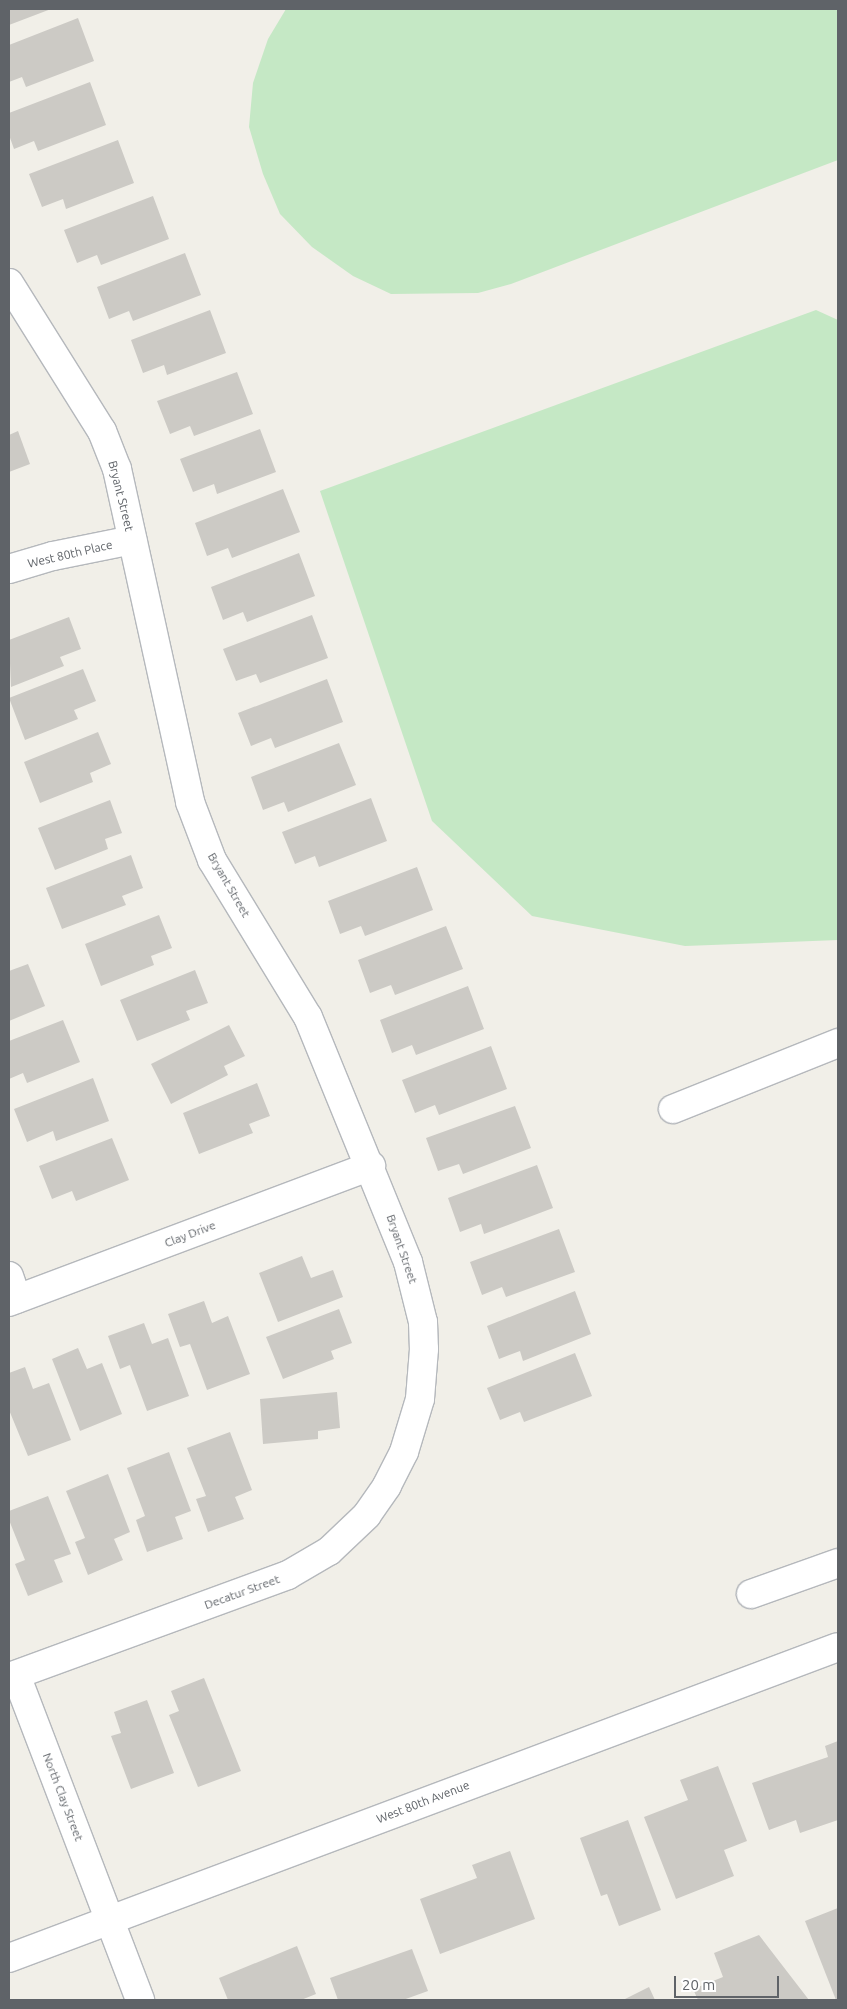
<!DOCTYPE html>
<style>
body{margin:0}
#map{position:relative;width:847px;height:2009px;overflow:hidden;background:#f1efe8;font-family:Ubuntu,sans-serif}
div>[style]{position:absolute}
.green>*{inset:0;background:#c5e8c5}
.building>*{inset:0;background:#cccac5}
.roads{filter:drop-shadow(1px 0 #b5b8bc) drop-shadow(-1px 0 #b5b8bc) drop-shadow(0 1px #b5b8bc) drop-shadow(0 -1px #b5b8bc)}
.minor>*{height:28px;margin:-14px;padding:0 14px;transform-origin:14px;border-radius:14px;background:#fff}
span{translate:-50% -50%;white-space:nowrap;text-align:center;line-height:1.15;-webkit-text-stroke:4px #fff;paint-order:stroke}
.street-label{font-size:12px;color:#5f6368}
.frame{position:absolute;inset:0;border:10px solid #5f6368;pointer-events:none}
.scale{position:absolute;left:674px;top:1976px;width:105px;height:22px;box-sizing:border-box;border:2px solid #5f6368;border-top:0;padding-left:6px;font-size:15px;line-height:18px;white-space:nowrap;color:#5f6368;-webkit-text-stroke:4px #fff;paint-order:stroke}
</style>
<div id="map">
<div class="green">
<div style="clip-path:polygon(286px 9px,838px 9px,838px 160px,511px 284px,478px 293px,391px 294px,353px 276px,312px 247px,280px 214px,263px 174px,249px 127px,253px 83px,268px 39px)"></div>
<div style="clip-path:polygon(816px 310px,838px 320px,838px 940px,685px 946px,532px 916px,432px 821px,320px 491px)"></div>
</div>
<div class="building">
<div style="clip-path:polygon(9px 9px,51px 9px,9px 25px)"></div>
<div style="clip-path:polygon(78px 18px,94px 61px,26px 87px,22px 77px,9px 82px,9px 45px)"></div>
<div style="clip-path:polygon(90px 82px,106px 125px,38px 151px,34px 141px,14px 149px,9px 135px,9px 113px)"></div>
<div style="clip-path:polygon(118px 140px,134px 183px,66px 209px,63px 199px,42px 207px,29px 174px)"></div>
<div style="clip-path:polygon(153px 196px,169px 239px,101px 265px,97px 255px,77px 263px,64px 230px)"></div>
<div style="clip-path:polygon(185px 253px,201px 295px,133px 321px,129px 311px,109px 319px,97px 287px)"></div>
<div style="clip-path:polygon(210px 310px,226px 353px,167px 375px,164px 365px,143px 373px,131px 340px)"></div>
<div style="clip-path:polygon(237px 372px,253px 414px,194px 436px,190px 426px,170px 434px,157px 401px)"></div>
<div style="clip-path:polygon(260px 429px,276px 472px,217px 494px,214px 484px,193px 492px,180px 459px)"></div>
<div style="clip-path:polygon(18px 431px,30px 464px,9px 472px,9px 435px)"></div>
<div style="clip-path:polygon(283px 489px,300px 532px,232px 558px,228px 548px,207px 556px,195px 523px)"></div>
<div style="clip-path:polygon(299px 553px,315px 596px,247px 622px,243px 612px,223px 620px,211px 587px)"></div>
<div style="clip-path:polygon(312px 615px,328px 658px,260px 683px,256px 674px,236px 681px,223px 649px)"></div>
<div style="clip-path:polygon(69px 617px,81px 649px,60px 657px,64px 666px,11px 687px,9px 640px)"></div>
<div style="clip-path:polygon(83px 669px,96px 701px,74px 710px,78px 719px,25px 740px,9px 698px)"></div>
<div style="clip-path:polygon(327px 679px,343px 722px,275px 748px,271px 738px,251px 746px,238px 713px)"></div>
<div style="clip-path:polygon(98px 732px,111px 764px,90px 773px,93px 782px,40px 803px,24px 762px)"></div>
<div style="clip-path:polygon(339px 743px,356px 785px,288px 812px,284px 802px,263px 810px,251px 777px)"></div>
<div style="clip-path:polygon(371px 798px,387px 841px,319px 867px,315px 856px,295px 864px,282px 832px)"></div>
<div style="clip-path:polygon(110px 800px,122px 833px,105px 839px,108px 849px,55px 870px,38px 828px)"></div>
<div style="clip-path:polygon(131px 855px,143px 888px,122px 896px,126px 905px,62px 929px,46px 888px)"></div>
<div style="clip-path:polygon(417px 867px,433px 910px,365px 936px,361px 926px,340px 934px,328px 901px)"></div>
<div style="clip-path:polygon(159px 915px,172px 948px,151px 956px,154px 965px,101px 986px,85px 944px)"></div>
<div style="clip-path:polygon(446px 926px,463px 969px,395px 995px,391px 985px,370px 993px,358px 960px)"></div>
<div style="clip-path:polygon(28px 964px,45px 1006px,9px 1021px,9px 971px)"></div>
<div style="clip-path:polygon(195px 970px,208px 1003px,186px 1011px,190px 1020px,137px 1041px,120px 1000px)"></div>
<div style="clip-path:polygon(468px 986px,484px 1029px,416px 1055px,412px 1045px,392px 1053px,380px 1020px)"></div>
<div style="clip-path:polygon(63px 1020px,80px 1062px,27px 1083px,23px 1073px,9px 1079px,9px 1041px)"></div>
<div style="clip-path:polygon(229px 1025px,245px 1056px,224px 1066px,228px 1075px,171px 1104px,151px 1064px)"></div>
<div style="clip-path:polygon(491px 1046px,507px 1089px,439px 1115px,435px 1105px,415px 1113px,402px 1080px)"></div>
<div style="clip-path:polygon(93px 1078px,109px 1121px,56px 1141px,53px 1131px,27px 1142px,14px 1109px)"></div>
<div style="clip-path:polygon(257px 1083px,270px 1116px,249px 1124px,253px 1133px,199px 1154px,183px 1113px)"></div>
<div style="clip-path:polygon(515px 1106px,531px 1148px,463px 1174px,459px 1164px,438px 1171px,426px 1138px)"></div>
<div style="clip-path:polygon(112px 1138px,129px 1180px,76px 1201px,72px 1191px,52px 1199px,39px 1166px)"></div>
<div style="clip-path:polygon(537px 1165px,553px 1208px,484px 1234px,481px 1224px,460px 1232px,448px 1198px)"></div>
<div style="clip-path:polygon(559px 1229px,575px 1272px,506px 1297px,502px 1287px,482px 1295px,470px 1262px)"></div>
<div style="clip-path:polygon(302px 1256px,311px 1278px,333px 1270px,343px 1297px,278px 1322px,259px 1273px)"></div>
<div style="clip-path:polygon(575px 1291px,591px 1334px,523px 1361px,520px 1351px,499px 1359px,487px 1326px)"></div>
<div style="clip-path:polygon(204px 1301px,212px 1323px,228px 1316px,250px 1374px,207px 1390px,190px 1344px,180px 1347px,168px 1314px)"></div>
<div style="clip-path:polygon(339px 1309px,352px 1343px,331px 1351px,334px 1359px,283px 1379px,266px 1337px)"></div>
<div style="clip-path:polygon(144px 1323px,152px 1344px,168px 1338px,189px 1396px,147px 1411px,130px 1365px,120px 1369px,108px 1336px)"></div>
<div style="clip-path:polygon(78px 1348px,87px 1369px,102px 1363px,122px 1414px,80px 1431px,52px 1359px)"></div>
<div style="clip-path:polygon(575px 1353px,592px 1396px,524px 1422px,520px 1412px,500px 1420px,487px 1388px)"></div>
<div style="clip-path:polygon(25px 1367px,33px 1389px,49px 1383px,71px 1440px,28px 1456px,9px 1410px,9px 1373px)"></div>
<div style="clip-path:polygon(337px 1392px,340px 1428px,318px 1431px,318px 1439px,263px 1444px,260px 1399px)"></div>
<div style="clip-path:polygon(230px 1432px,252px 1490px,235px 1497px,244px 1519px,208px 1532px,196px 1499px,206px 1496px,187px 1448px)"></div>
<div style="clip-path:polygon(169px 1452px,191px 1511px,175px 1517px,183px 1539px,147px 1552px,136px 1520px,145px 1516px,127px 1468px)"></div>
<div style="clip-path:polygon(108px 1474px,130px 1532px,114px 1539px,123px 1560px,88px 1575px,75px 1542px,85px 1538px,66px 1491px)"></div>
<div style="clip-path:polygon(48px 1496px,71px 1554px,54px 1560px,63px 1582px,28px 1596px,15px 1564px,25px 1560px,9px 1520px,9px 1511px)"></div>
<div style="clip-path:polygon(204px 1678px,241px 1771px,198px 1787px,169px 1715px,179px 1711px,171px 1691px)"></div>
<div style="clip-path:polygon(147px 1700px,174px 1773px,131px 1789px,111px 1736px,121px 1733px,114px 1712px)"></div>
<div style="clip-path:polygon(838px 1741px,838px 1820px,800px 1833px,796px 1820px,769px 1830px,752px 1783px,828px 1757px,825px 1746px)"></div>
<div style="clip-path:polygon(718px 1766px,747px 1841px,724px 1850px,734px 1876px,676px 1899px,644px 1817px,688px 1800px,680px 1780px)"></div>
<div style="clip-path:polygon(628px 1820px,661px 1910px,619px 1926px,607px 1894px,601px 1896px,580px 1838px)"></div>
<div style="clip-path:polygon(510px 1851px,535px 1919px,440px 1954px,420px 1899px,477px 1878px,472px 1865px)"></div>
<div style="clip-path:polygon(838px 1908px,838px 2000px,836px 2000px,805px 1921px)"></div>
<div style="clip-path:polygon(759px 1935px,809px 2000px,698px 2000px,693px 1989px,723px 1977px,714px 1953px)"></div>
<div style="clip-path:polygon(297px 1946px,316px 1994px,301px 2000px,228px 2000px,219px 1978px)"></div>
<div style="clip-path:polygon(412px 1949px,428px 1991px,403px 2000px,338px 2000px,330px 1978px)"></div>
<div style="clip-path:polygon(649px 1987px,655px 2000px,623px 2000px)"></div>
</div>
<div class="roads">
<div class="minor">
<div style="left:9px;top:283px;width:175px;rotate:57.9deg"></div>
<div style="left:102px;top:431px;width:41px;rotate:68.5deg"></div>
<div style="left:117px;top:469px;width:341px;rotate:77.6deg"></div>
<div style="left:190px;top:802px;width:62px;rotate:69.2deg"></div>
<div style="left:212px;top:860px;width:184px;rotate:58.6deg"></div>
<div style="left:308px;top:1017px;width:265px;rotate:67.8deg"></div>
<div style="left:408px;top:1262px;width:62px;rotate:76deg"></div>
<div style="left:423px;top:1322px;width:27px;rotate:88deg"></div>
<div style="left:424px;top:1349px;width:50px;rotate:94.6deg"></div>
<div style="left:420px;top:1399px;width:55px;rotate:106.8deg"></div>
<div style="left:404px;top:1452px;width:38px;rotate:117deg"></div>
<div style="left:387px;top:1486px;width:35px;rotate:125deg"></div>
<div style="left:367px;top:1515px;width:52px;rotate:136.5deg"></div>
<div style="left:329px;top:1551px;width:48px;rotate:149.7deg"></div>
<div style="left:288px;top:1575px;width:297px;rotate:159.9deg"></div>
<div style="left:9px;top:569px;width:46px;rotate:-16.5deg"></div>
<div style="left:53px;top:556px;width:81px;rotate:-11.4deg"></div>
<div style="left:673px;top:1109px;width:178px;rotate:-21.8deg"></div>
<div style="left:9px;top:1276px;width:24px;rotate:71deg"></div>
<div style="left:9px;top:1302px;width:387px;rotate:-20.6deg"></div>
<div style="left:751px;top:1594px;width:92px;rotate:-19.6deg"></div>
<div style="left:16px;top:1675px;width:348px;rotate:69.1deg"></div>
<div style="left:9px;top:1958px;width:885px;rotate:-20.56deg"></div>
</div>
</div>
<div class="street-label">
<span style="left:121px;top:496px;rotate:76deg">Bryant Street</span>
<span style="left:70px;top:554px;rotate:-13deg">West 80th Place</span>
<span style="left:229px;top:885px;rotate:60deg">Bryant Street</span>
<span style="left:190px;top:1234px;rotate:-21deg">Clay Drive</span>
<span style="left:402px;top:1249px;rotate:71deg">Bryant Street</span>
<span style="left:242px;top:1592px;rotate:-20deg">Decatur Street</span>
<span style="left:63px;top:1797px;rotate:69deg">North Clay Street</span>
<span style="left:423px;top:1802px;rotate:-21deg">West 80th Avenue</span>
</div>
<div class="frame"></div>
<div class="scale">20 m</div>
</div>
